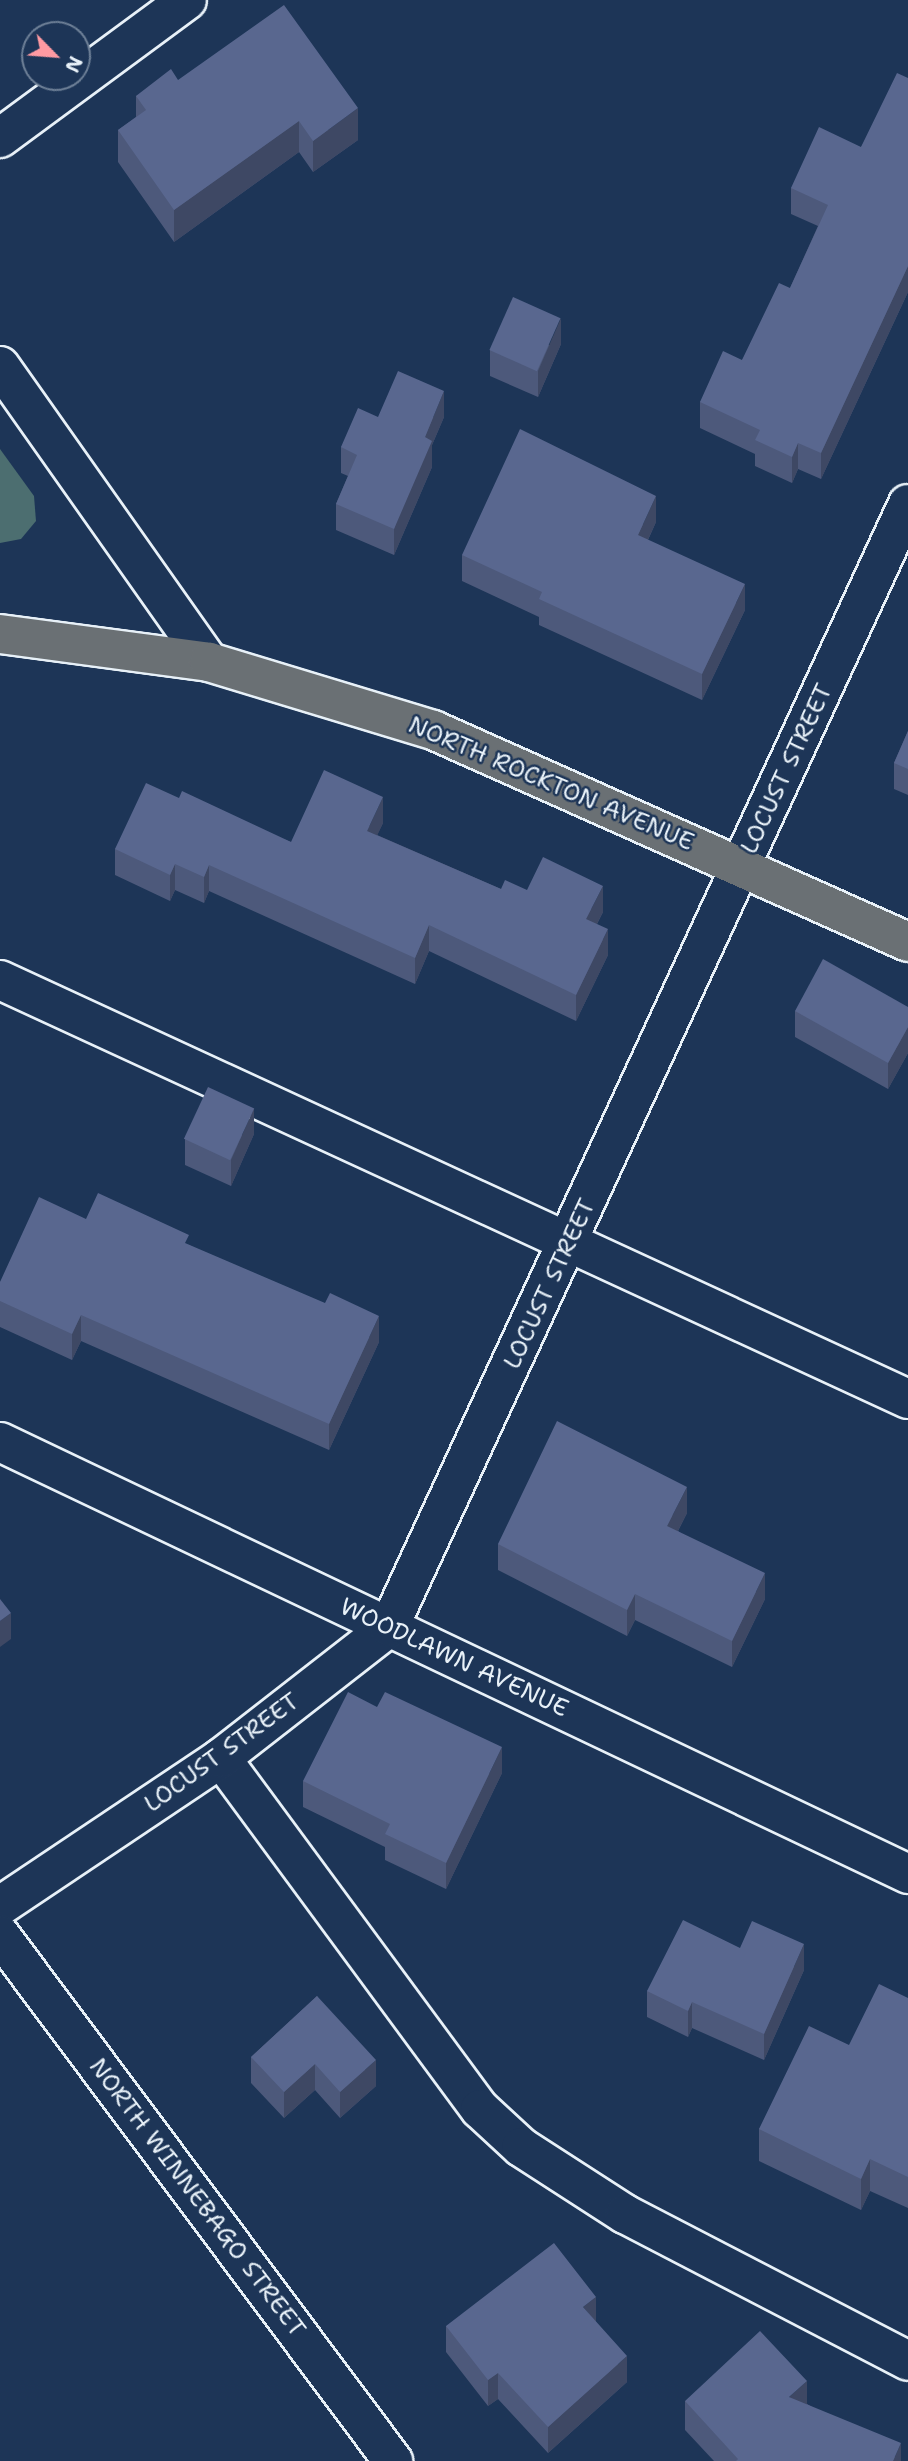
<!DOCTYPE html>
<style>
body{margin:0}
#map{position:relative;width:908px;height:2461px;overflow:hidden;background:#1d3557;font-family:"Shantell Sans",sans-serif}
div>[style]{position:absolute}
.green>*{inset:0;background:#4c6e70}
.roads{filter:drop-shadow(2px 0 #e8f1f8) drop-shadow(-2px 0 #e8f1f8) drop-shadow(0 2px #e8f1f8) drop-shadow(0 -2px #e8f1f8)}
.minor>*{height:38px;margin:-19px;padding:0 19px;transform-origin:19px;border-radius:19px;background:#1d3557}
.major>*{height:38px;margin:-19px;padding:0 19px;transform-origin:19px;border-radius:19px;background:#6a7074}
.wall>*{inset:0;background:#4d597b}
.shaded-wall>*{inset:0;background:#3e4864}
.building>*{inset:0;background:#59678f;transform-origin:0 0}
span{translate:-50% -50%;white-space:nowrap;text-align:center;line-height:1.15;-webkit-text-stroke:5px #1d3557;paint-order:stroke}
.street-label{font-size:24px;color:#e8f1f8}
.north{position:absolute;left:21px;top:21px;width:70px;height:70px;box-sizing:border-box;background:#1d3557;border:2px solid #6e8097;border-radius:50%;rotate:115deg;font-size:19px;font-weight:700;line-height:28px;text-align:center;color:#e8f1f8}
.north::after{content:'';display:block;margin:auto;width:24px;height:32px;background:#ff9aa2;clip-path:polygon(50% 0,100% 100%,50% 72%,0 100%)}
</style>
<div id="map">
<div class="green">
<div style="clip-path:polygon(0 449px,34px 496px,36px 521px,21px 539px,0 543px)"></div>
</div>
<div class="roads">
<div class="minor">
<div style="left:0;top:138px;width:232px;rotate:-36.4deg"></div>
<div style="left:0;top:366px;width:362px;rotate:54.8deg"></div>
<div style="left:0;top:980px;width:1000px;rotate:24.77deg"></div>
<div style="left:0;top:1442px;width:1006px;rotate:25.44deg"></div>
<div style="left:221px;top:1758px;width:436px;rotate:53.6deg"></div>
<div style="left:480px;top:2109px;width:56px;rotate:42.8deg"></div>
<div style="left:521px;top:2147px;width:124px;rotate:32.8deg"></div>
<div style="left:625px;top:2214px;width:319px;rotate:27.4deg"></div>
<div style="left:0;top:1906px;width:266px;rotate:-33.8deg"></div>
<div style="left:221px;top:1758px;width:213px;rotate:-37.9deg"></div>
<div style="left:389px;top:1627px;width:1237px;rotate:-65.2deg"></div>
<div style="left:0;top:1935px;width:657px;rotate:53.23deg"></div>
</div>
<div class="major">
<div style="left:0;top:634px;width:211px;rotate:7.6deg"></div>
<div style="left:209px;top:662px;width:234px;rotate:16.9deg"></div>
<div style="left:433px;top:730px;width:520px;rotate:24.05deg"></div>
</div>
</div>
<div class="wall">
<div style="clip-path:polygon(908px 78px,908px 292px,821px 479px,798px 469px,792px 483px,755px 466px,755px 454px,700px 428px,700px 402px,742px 360px,790px 288px,818px 226px,791px 214px,791px 188px,861px 147px)"></div>
<div style="clip-path:polygon(178px 80px,358px 140px,313px 172px,299px 152px,174px 242px,118px 162px,118px 130px,136px 117px,136px 96px)"></div>
<div style="clip-path:polygon(561px 344px,538px 397px,490px 376px,490px 350px)"></div>
<div style="clip-path:polygon(378px 417px,444px 417px,432px 445px,432px 467px,394px 555px,336px 530px,336px 504px,348px 476px,341px 473px,341px 447px)"></div>
<div style="clip-path:polygon(656px 522px,648px 540px,745px 610px,702px 700px,539px 625px,539px 617px,462px 581px,462px 555px)"></div>
<div style="clip-path:polygon(908px 731px,908px 795px,894px 789px,894px 763px)"></div>
<div style="clip-path:polygon(179px 798px,291px 842px,383px 823px,377px 835px,501px 889px,527px 890px,603px 912px,597px 924px,608px 955px,576px 1021px,429px 951px,415px 984px,209px 891px,204px 903px,175px 890px,170px 901px,115px 875px,115px 849px)"></div>
<div style="clip-path:polygon(908px 1007px,908px 1053px,888px 1089px,795px 1037px,795px 1011px)"></div>
<div style="clip-path:polygon(254px 1134px,231px 1186px,185px 1165px,185px 1139px)"></div>
<div style="clip-path:polygon(86px 1219px,189px 1245px,379px 1342px,329px 1450px,81px 1341px,72px 1360px,0 1327px,0 1282px)"></div>
<div style="clip-path:polygon(687px 1513px,678px 1531px,765px 1599px,732px 1667px,635px 1620px,627px 1636px,498px 1570px,498px 1544px)"></div>
<div style="clip-path:polygon(502px 1773px,446px 1889px,385px 1860px,385px 1847px,303px 1807px,303px 1781px)"></div>
<div style="clip-path:polygon(740px 1948px,804px 1970px,764px 2060px,692px 2028px,688px 2037px,647px 2017px,647px 1991px)"></div>
<div style="clip-path:polygon(317px 1996px,376px 2086px,340px 2118px,315px 2090px,284px 2118px,251px 2083px,251px 2057px)"></div>
<div style="clip-path:polygon(908px 1998px,908px 2208px,870px 2191px,861px 2210px,759px 2161px,759px 2129px)"></div>
<div style="clip-path:polygon(596px 2322px,627px 2382px,548px 2453px,498px 2399px,488px 2406px,446px 2352px,446px 2326px)"></div>
<div style="clip-path:polygon(685px 2401px,807px 2404px,901px 2461px,714px 2461px,685px 2430px)"></div>
</div>
<div class="shaded-wall">
<div style="clip-path:polygon(358px 108px,358px 140px,313px 172px,313px 141px)"></div>
<div style="clip-path:polygon(299px 121px,299px 152px,174px 242px,174px 210px)"></div>
<div style="clip-path:polygon(908px 266px,908px 292px,821px 479px,821px 453px)"></div>
<div style="clip-path:polygon(561px 318px,561px 344px,538px 397px,538px 371px)"></div>
<div style="clip-path:polygon(444px 391px,444px 417px,432px 445px,432px 467px,394px 555px,394px 529px,425px 437px)"></div>
<div style="clip-path:polygon(798px 443px,798px 469px,792px 483px,792px 457px)"></div>
<div style="clip-path:polygon(656px 496px,656px 522px,638px 561px,638px 535px)"></div>
<div style="clip-path:polygon(745px 584px,745px 610px,702px 700px,702px 674px)"></div>
<div style="clip-path:polygon(383px 797px,383px 823px,367px 857px,367px 831px)"></div>
<div style="clip-path:polygon(175px 864px,175px 890px,170px 901px,170px 875px)"></div>
<div style="clip-path:polygon(209px 865px,209px 891px,204px 903px,204px 877px)"></div>
<div style="clip-path:polygon(603px 886px,603px 912px,586px 945px,586px 919px)"></div>
<div style="clip-path:polygon(429px 925px,429px 951px,415px 984px,415px 958px)"></div>
<div style="clip-path:polygon(608px 929px,608px 955px,576px 1021px,576px 995px)"></div>
<div style="clip-path:polygon(908px 1027px,908px 1053px,888px 1089px,888px 1063px)"></div>
<div style="clip-path:polygon(254px 1108px,254px 1134px,231px 1186px,231px 1160px)"></div>
<div style="clip-path:polygon(81px 1315px,81px 1341px,72px 1360px,72px 1334px)"></div>
<div style="clip-path:polygon(379px 1316px,379px 1342px,329px 1450px,329px 1424px)"></div>
<div style="clip-path:polygon(687px 1487px,687px 1513px,667px 1552px,667px 1526px)"></div>
<div style="clip-path:polygon(765px 1573px,765px 1599px,732px 1667px,732px 1641px)"></div>
<div style="clip-path:polygon(635px 1594px,635px 1620px,627px 1636px,627px 1610px)"></div>
<div style="clip-path:polygon(11px 1613px,11px 1639px,0 1647px,0 1621px)"></div>
<div style="clip-path:polygon(502px 1747px,502px 1773px,446px 1889px,446px 1863px)"></div>
<div style="clip-path:polygon(804px 1944px,804px 1970px,764px 2060px,764px 2034px)"></div>
<div style="clip-path:polygon(692px 2002px,692px 2028px,688px 2037px,688px 2011px)"></div>
<div style="clip-path:polygon(376px 2060px,376px 2086px,340px 2118px,340px 2092px)"></div>
<div style="clip-path:polygon(315px 2064px,315px 2090px,284px 2118px,284px 2092px)"></div>
<div style="clip-path:polygon(870px 2159px,870px 2191px,861px 2210px,861px 2179px)"></div>
<div style="clip-path:polygon(596px 2297px,596px 2323px,583px 2307px)"></div>
<div style="clip-path:polygon(627px 2356px,627px 2382px,548px 2453px,548px 2427px)"></div>
<div style="clip-path:polygon(498px 2373px,498px 2399px,488px 2406px,488px 2380px)"></div>
<div style="clip-path:polygon(807px 2381px,807px 2410px,789px 2397px)"></div>
<div style="clip-path:polygon(901px 2443px,901px 2461px,893px 2461px)"></div>
</div>
<div class="building">
<div style="clip-path:polygon(284px 5px,358px 108px,313px 141px,299px 121px,174px 210px,118px 130px,146px 110px,136px 96px,171px 69px,178px 80px)"></div>
<div style="clip-path:polygon(897px 73px,908px 78px,908px 266px,821px 453px,798px 443px,792px 457px,755px 440px,760px 430px,700px 402px,723px 351px,742px 360px,779px 283px,790px 288px,828px 205px,791px 188px,819px 127px,861px 147px)"></div>
<div style="left:513px;top:297px;width:52px;height:58px;rotate:24deg"></div>
<div style="clip-path:polygon(398px 371px,444px 391px,425px 437px,432px 441px,394px 529px,336px 504px,357px 455px,341px 447px,358px 408px,378px 417px)"></div>
<div style="clip-path:polygon(520px 429px,656px 496px,638px 535px,745px 584px,702px 674px,539px 599px,542px 592px,462px 555px)"></div>
<div style="clip-path:polygon(908px 731px,908px 769px,894px 763px)"></div>
<div style="clip-path:polygon(324px 770px,383px 797px,367px 831px,501px 889px,505px 880px,527px 890px,543px 857px,603px 886px,586px 919px,608px 929px,576px 995px,429px 925px,415px 958px,209px 865px,204px 877px,175px 864px,170px 875px,115px 849px,146px 783px,179px 798px,182px 791px,291px 842px)"></div>
<div style="clip-path:polygon(823px 959px,908px 1007px,908px 1027px,888px 1063px,795px 1011px)"></div>
<div style="left:208px;top:1087px;width:51px;height:57px;rotate:25deg"></div>
<div style="clip-path:polygon(98px 1193px,189px 1235px,185px 1243px,325px 1303px,330px 1293px,379px 1316px,329px 1424px,81px 1315px,72px 1334px,0 1301px,0 1282px,39px 1197px,86px 1219px)"></div>
<div style="clip-path:polygon(557px 1421px,687px 1487px,667px 1526px,765px 1573px,732px 1641px,635px 1594px,627px 1610px,498px 1544px)"></div>
<div style="clip-path:polygon(0 1599px,11px 1613px,0 1621px)"></div>
<div style="clip-path:polygon(348px 1692px,377px 1707px,385px 1692px,502px 1747px,446px 1863px,385px 1834px,390px 1824px,303px 1781px)"></div>
<div style="clip-path:polygon(683px 1920px,740px 1948px,752px 1921px,804px 1944px,764px 2034px,692px 2002px,688px 2011px,647px 1991px)"></div>
<div style="clip-path:polygon(879px 1984px,908px 1998px,908px 2177px,870px 2159px,861px 2179px,759px 2129px,809px 2026px,849px 2045px)"></div>
<div style="clip-path:polygon(317px 1996px,376px 2060px,340px 2092px,315px 2064px,284px 2092px,251px 2057px)"></div>
<div style="clip-path:polygon(554px 2243px,596px 2297px,583px 2307px,627px 2356px,548px 2427px,498px 2373px,488px 2380px,446px 2326px)"></div>
<div style="clip-path:polygon(760px 2331px,807px 2381px,789px 2397px,901px 2443px,893px 2461px,736px 2461px,738px 2459px,685px 2401px)"></div>
</div>
<div class="street-label">
<span style="left:787px;top:769px;rotate:-65deg">LOCUST STREET</span>
<span style="left:551px;top:784px;rotate:23deg">NORTH ROCKTON AVENUE</span>
<span style="left:550px;top:1284px;rotate:-65deg">LOCUST STREET</span>
<span style="left:454px;top:1658px;rotate:25deg">WOODLAWN AVENUE</span>
<span style="left:222px;top:1753px;rotate:-36deg">LOCUST STREET</span>
<span style="left:197px;top:2198px;rotate:53deg">NORTH WINNEBAGO STREET</span>
</div>
<div class="north">N</div>
</div>
